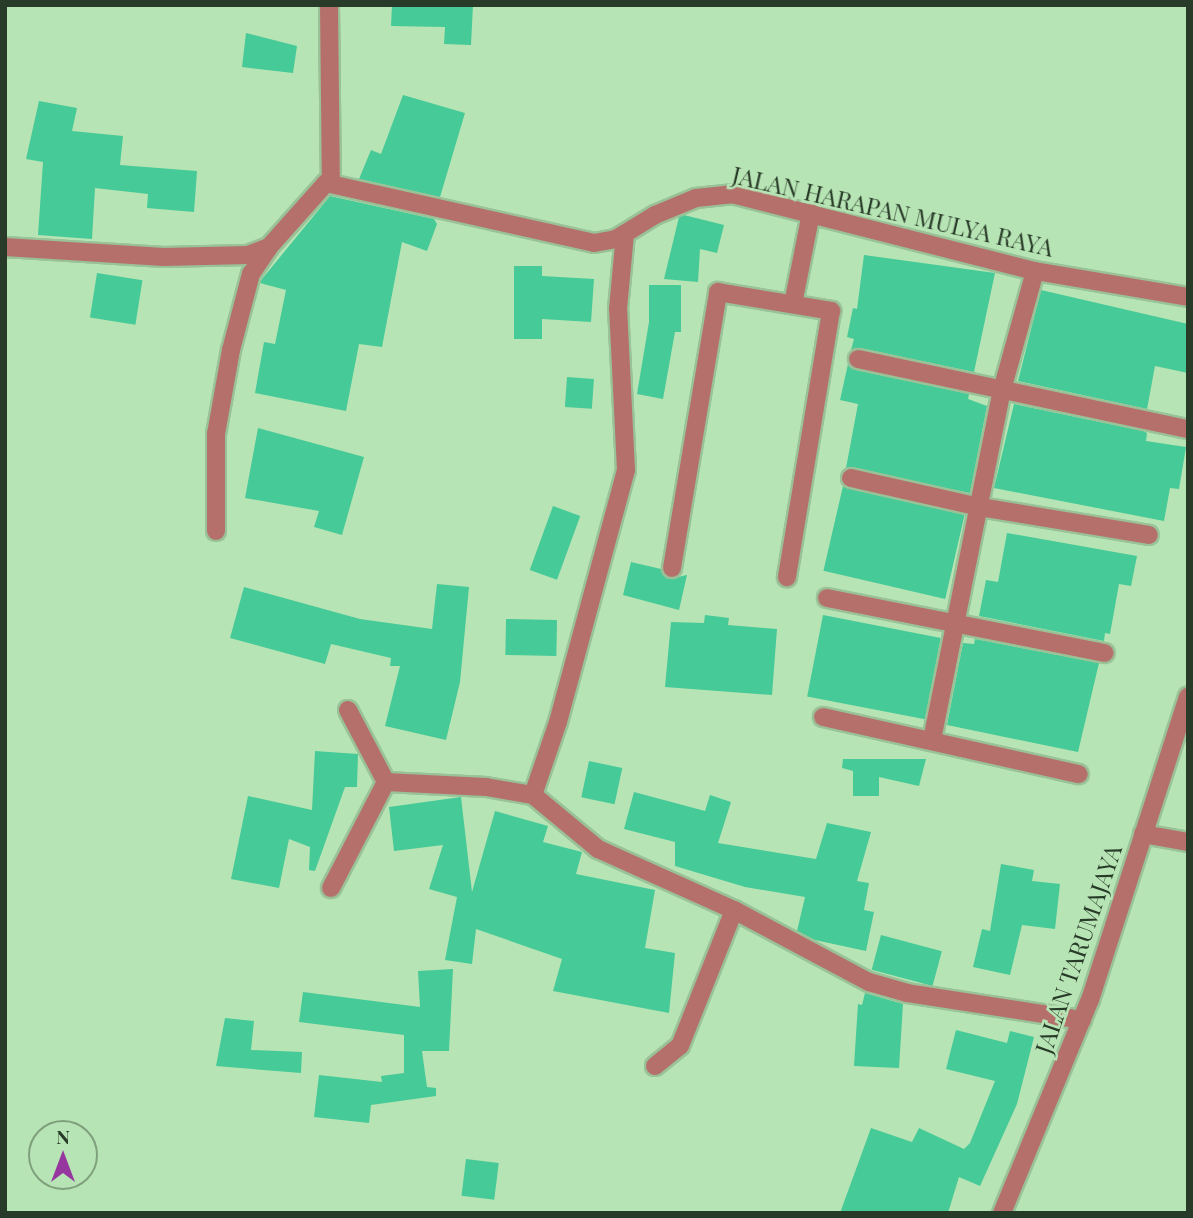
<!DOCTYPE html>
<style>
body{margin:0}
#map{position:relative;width:1193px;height:1218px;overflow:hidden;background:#b7e4b4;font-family:"Playfair Display",serif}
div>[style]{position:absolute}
.building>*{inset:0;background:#46ca97;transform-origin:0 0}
.roads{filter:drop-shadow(2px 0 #9ac298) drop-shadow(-2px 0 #9ac298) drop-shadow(0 2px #9ac298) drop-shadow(0 -2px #9ac298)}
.minor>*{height:18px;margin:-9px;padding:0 9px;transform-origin:9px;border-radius:9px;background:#b5706c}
span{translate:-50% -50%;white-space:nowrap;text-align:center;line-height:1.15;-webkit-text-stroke:5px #b7e4b4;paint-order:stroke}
.street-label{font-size:24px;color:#283a28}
.frame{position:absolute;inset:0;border:7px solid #283a28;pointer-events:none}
.north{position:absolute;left:28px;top:1120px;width:70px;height:70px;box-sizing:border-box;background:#b7e4b4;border:2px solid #7ea07c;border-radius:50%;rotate:0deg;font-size:19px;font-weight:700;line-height:28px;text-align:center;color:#283a28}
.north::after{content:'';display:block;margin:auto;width:24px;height:32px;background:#9637a0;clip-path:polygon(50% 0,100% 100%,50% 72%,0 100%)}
</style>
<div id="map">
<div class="building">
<div style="clip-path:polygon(392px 5px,473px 5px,471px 45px,444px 44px,445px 27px,391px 26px)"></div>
<div style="clip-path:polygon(246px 33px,297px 46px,293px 73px,242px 67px)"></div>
<div style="clip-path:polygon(403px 95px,465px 113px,440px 197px,359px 179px,371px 150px,381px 154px)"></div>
<div style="clip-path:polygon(39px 101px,77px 108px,72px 131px,123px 136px,120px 165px,197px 171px,194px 212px,147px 208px,148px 194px,95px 188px,92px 239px,38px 235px,43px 162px,26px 159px)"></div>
<div style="clip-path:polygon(330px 196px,434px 219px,437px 224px,427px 251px,402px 242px,382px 347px,359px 344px,346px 411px,255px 393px,264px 342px,275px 344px,286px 290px,260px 283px,262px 279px)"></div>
<div style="clip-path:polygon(684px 215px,724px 225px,717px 253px,700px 249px,698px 282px,664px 279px,679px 217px)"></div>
<div style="clip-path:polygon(864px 255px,995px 273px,974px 372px,860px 348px,851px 350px,854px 339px,847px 337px,853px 308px,857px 309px)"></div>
<div style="clip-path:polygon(514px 266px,542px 266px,542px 276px,594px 279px,591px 322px,542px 319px,542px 339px,514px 339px)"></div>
<div style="left:97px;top:273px;width:46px;height:45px;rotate:9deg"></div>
<div style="clip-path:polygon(649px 285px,681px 285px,681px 332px,675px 332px,663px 399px,637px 394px,649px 322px)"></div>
<div style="clip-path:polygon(1041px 290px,1188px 324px,1188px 373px,1155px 366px,1147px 409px,1018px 381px)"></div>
<div style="clip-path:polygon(848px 364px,856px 370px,969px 394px,968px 399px,987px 406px,970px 493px,846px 468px,858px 404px,840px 400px)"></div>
<div style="left:567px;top:377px;width:27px;height:30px;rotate:4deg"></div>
<div style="clip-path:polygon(1014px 404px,1143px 431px,1147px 433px,1146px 441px,1186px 447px,1179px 489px,1170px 488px,1164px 521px,994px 488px)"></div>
<div style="clip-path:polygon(258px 428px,364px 457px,342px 535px,314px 527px,319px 511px,245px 498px)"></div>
<div style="left:843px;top:486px;width:125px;height:87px;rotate:13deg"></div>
<div style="left:553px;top:506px;width:29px;height:68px;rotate:20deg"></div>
<div style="clip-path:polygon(1007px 533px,1137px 556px,1131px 586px,1119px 584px,1110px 634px,1105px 633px,1104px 641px,979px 616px,986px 580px,998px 582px)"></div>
<div style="clip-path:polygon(631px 562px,661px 569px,669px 579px,687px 575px,679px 610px,623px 595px)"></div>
<div style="clip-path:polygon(437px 584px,469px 587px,460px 682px,446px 740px,385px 726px,400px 666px,390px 666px,391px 658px,331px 644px,325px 664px,230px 638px,244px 587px,360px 619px,432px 629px)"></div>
<div style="clip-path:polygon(705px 615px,729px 618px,728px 625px,777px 629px,772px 695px,665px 687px,671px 622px,704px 623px)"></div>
<div style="left:823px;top:615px;width:120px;height:83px;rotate:11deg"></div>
<div style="left:506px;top:619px;width:51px;height:36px;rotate:1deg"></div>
<div style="clip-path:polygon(975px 639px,1099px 663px,1078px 752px,947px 725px,963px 643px,974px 644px)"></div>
<div style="clip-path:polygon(315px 751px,358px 754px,357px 787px,345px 787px,315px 871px,309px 870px,310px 847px,289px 839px,279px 888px,231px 879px,248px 796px,312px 810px)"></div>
<div style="clip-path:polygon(843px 759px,926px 759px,919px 786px,879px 777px,879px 796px,853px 796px,853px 771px,842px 768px)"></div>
<div style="left:589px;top:761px;width:34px;height:37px;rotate:12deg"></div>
<div style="clip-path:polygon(634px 792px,705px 811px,710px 795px,731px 802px,718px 843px,816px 859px,827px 823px,871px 832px,857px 881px,869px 883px,864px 910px,874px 912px,866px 951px,815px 940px,797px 931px,805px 897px,745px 887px,675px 866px,675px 842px,624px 829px)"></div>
<div style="clip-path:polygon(461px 797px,472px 892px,495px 811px,548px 826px,543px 842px,582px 852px,576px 874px,655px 890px,645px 948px,675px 953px,669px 1013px,553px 991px,562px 959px,476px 929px,472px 964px,445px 960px,457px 897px,429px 889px,443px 845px,394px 851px,389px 807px)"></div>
<div style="clip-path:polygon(1001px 864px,1034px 870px,1032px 881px,1060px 884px,1055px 929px,1022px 925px,1010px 975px,973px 967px,982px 929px,990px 931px)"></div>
<div style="left:881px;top:935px;width:63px;height:36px;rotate:15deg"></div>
<div style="clip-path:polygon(453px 969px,449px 1051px,422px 1051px,427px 1087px,436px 1088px,436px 1096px,371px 1105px,369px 1123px,314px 1117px,319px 1075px,382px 1082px,381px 1076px,404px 1073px,404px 1035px,299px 1022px,303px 992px,420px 1007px,418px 971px)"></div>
<div style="clip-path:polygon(865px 993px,903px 1004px,899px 1068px,854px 1066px,858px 1004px,862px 1005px)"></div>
<div style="clip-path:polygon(225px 1018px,254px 1021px,251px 1050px,302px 1052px,301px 1073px,216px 1066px)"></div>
<div style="clip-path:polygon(956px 1030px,1007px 1043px,1010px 1031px,1034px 1037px,1017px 1104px,980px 1186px,959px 1177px,948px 1213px,840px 1213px,871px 1128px,912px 1142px,919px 1128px,964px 1149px,970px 1143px,995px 1081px,946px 1069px)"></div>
<div style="left:466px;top:1159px;width:33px;height:37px;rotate:7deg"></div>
</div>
<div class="roads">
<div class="minor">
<div style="left:329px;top:5px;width:178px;rotate:89.4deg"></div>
<div style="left:5px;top:247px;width:159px;rotate:3.6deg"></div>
<div style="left:164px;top:257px;width:84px;rotate:-1.4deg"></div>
<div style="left:248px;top:255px;width:22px;rotate:-21deg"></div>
<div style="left:269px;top:247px;width:86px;rotate:-48.3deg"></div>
<div style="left:326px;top:183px;width:275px;rotate:12.6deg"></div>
<div style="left:594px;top:243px;width:22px;rotate:-10deg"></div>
<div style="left:616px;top:239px;width:46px;rotate:-31.6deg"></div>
<div style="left:655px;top:215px;width:44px;rotate:-22.5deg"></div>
<div style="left:696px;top:198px;width:36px;rotate:-6deg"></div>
<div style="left:732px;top:194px;width:313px;rotate:14.3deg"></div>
<div style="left:1035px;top:271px;width:155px;rotate:9.6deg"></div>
<div style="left:793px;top:304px;width:93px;rotate:-78.8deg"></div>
<div style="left:858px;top:359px;width:337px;rotate:12deg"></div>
<div style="left:851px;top:478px;width:132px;rotate:12.7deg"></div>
<div style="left:980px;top:507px;width:171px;rotate:9.4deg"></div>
<div style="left:216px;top:531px;width:97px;rotate:-90deg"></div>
<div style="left:216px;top:434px;width:85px;rotate:-79.9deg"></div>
<div style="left:231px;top:350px;width:79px;rotate:-75.3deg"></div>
<div style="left:251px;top:274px;width:32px;rotate:-56deg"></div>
<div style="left:672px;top:568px;width:280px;rotate:-80.5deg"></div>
<div style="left:718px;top:292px;width:115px;rotate:9.5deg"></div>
<div style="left:831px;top:311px;width:270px;rotate:99.4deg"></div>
<div style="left:827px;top:598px;width:283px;rotate:11.2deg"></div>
<div style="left:348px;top:710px;width:81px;rotate:62.2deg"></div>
<div style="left:386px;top:782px;width:100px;rotate:2.9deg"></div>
<div style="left:486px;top:787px;width:48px;rotate:9.7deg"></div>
<div style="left:533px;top:795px;width:77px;rotate:-71.1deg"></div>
<div style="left:558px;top:722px;width:261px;rotate:-74.9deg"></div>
<div style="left:626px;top:470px;width:161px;rotate:-92.8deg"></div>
<div style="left:618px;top:309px;width:75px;rotate:-84.7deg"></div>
<div style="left:823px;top:717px;width:262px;rotate:12.6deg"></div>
<div style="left:932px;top:740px;width:357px;rotate:-78.7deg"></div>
<div style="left:1002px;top:390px;width:123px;rotate:-74.5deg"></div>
<div style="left:533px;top:795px;width:85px;rotate:39.7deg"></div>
<div style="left:598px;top:849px;width:149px;rotate:24.2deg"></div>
<div style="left:734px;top:910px;width:153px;rotate:28.1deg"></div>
<div style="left:869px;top:982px;width:40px;rotate:16deg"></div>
<div style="left:907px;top:993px;width:177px;rotate:8.8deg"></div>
<div style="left:1143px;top:834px;width:46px;rotate:10.1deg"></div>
<div style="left:331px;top:888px;width:119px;rotate:-62.6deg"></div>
<div style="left:655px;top:1066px;width:32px;rotate:-39deg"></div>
<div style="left:680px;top:1046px;width:146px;rotate:-68.3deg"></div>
<div style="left:1002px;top:1213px;width:230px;rotate:-67.6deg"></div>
<div style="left:1090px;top:1000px;width:319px;rotate:-72.1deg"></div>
</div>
</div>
<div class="street-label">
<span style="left:893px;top:211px;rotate:13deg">JALAN HARAPAN MULYA RAYA</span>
<span style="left:1078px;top:949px;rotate:-71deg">JALAN TARUMAJAYA</span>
</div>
<div class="frame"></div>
<div class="north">N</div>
</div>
